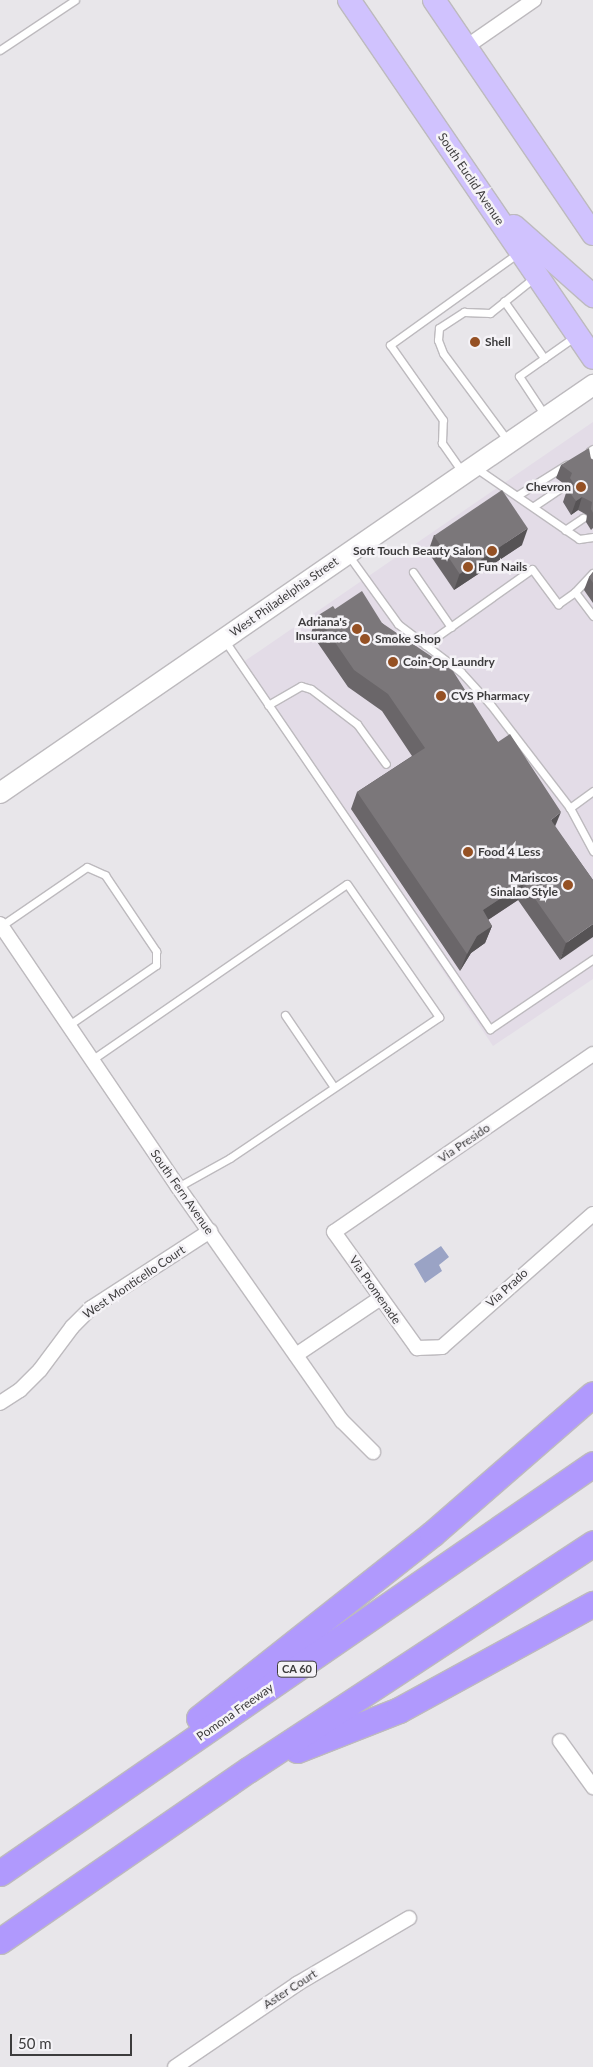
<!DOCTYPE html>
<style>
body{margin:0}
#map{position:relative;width:593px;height:2067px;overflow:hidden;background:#e8e6ea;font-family:Lato,sans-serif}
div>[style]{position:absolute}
.built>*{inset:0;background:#e3dce7}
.water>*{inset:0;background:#9aa3c5}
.roads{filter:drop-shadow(1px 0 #bdbabe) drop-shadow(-1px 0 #bdbabe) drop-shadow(0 1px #bdbabe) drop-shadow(0 -1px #bdbabe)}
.service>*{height:7px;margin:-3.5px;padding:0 3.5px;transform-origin:3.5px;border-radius:3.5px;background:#fff}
.minor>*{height:14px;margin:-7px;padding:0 7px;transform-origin:7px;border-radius:7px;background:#fff}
.secondary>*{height:20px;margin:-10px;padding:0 10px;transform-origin:10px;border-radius:10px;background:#fff}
.primary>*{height:22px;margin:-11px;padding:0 11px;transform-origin:11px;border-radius:11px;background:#d0c2fe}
.motorway>*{height:25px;margin:-12.5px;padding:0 12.5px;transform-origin:12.5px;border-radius:12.5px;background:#b099fd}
.wall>*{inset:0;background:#6a6669}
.shaded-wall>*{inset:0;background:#565355}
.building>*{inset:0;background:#7b777a;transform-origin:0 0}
.dots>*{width:14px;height:14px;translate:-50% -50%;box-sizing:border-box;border:2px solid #f5f3f7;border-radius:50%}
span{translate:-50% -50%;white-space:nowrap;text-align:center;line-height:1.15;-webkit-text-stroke:5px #f5f3f7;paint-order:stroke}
.shield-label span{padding:1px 4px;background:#f5f3f7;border:1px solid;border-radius:4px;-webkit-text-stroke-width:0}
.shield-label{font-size:11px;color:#3d3c3d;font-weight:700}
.street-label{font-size:12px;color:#3d3c3d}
.poi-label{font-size:12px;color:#3d3c3d;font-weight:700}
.left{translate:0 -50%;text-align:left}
.right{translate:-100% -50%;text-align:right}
.scale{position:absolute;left:10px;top:2034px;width:122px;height:22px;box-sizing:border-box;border:2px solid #3d3c3d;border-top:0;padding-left:6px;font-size:15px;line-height:18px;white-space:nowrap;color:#3d3c3d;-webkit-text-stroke:4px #f5f3f7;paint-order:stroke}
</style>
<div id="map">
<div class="built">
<div style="clip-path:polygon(593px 422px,593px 979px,493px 1046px,239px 665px)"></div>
</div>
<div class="water">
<div style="clip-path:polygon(441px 1246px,449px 1257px,439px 1265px,442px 1271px,425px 1283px,414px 1264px)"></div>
</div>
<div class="roads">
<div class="service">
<div style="left:0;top:50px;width:90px;rotate:-33.7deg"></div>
<div style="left:504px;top:301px;width:70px;rotate:54.9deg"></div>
<div style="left:546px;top:417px;width:49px;rotate:-123.4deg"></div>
<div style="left:519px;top:376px;width:67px;rotate:-35.3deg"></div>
<div style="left:508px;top:441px;width:109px;rotate:-126.5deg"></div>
<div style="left:443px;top:353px;width:14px;rotate:-111deg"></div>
<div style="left:438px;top:340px;width:12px;rotate:-85deg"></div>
<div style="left:439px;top:328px;width:30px;rotate:-33deg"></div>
<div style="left:464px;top:312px;width:26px;rotate:2deg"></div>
<div style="left:490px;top:313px;width:58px;rotate:-38.7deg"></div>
<div style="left:593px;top:449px;width:4px;rotate:146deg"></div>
<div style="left:590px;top:451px;width:5px;rotate:53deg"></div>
<div style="left:476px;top:468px;width:125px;rotate:34.6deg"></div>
<div style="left:579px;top:539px;width:14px;rotate:-8deg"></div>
<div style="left:463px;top:473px;width:37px;rotate:-125deg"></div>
<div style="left:442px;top:443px;width:23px;rotate:-88deg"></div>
<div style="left:443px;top:420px;width:92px;rotate:-125.2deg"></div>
<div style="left:390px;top:345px;width:158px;rotate:-35.7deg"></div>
<div style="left:518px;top:495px;width:57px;rotate:-32deg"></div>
<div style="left:534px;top:506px;width:34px;rotate:-34deg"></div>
<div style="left:565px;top:530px;width:22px;rotate:-34deg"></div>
<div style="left:349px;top:556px;width:84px;rotate:54.2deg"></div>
<div style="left:398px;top:624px;width:79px;rotate:37.3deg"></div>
<div style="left:461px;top:672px;width:43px;rotate:47.8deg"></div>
<div style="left:490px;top:704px;width:131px;rotate:52.4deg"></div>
<div style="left:413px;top:572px;width:67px;rotate:55.4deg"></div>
<div style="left:575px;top:592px;width:26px;rotate:-47deg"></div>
<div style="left:225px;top:641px;width:470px;rotate:55.7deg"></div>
<div style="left:490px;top:1029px;width:125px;rotate:-34.2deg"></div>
<div style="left:425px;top:645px;width:131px;rotate:-35.4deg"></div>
<div style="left:532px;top:569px;width:44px;rotate:53.4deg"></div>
<div style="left:558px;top:604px;width:21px;rotate:-35deg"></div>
<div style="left:575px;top:592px;width:30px;rotate:53deg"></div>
<div style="left:268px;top:705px;width:38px;rotate:-30deg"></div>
<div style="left:301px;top:686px;width:10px;rotate:17deg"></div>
<div style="left:311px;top:689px;width:58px;rotate:37.3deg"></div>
<div style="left:357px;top:724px;width:49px;rotate:54.1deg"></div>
<div style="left:593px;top:791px;width:29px;rotate:144deg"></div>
<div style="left:570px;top:808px;width:49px;rotate:61.9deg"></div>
<div style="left:1px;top:926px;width:104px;rotate:-34.5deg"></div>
<div style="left:87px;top:867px;width:20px;rotate:24deg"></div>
<div style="left:105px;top:875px;width:92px;rotate:56.1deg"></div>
<div style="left:156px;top:951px;width:14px;rotate:90deg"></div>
<div style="left:156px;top:965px;width:106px;rotate:145.4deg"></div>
<div style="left:285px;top:1015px;width:87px;rotate:55.8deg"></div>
<div style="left:93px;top:1059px;width:308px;rotate:-34.6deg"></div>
<div style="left:347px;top:884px;width:162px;rotate:55.3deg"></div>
<div style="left:439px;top:1017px;width:252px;rotate:146deg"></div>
<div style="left:230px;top:1158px;width:60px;rotate:150.9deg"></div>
</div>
<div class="minor">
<div style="left:466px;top:47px;width:83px;rotate:-34.7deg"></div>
<div style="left:0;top:924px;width:318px;rotate:55.9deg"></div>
<div style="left:178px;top:1187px;width:286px;rotate:55deg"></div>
<div style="left:342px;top:1421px;width:44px;rotate:45deg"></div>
<div style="left:593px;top:1054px;width:314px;rotate:145.5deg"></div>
<div style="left:334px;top:1232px;width:143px;rotate:54.4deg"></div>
<div style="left:417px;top:1348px;width:25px;rotate:-2deg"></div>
<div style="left:442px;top:1347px;width:201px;rotate:-41.4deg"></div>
<div style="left:296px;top:1355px;width:100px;rotate:-34deg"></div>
<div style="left:0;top:1403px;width:24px;rotate:-33deg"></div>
<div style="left:20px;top:1390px;width:28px;rotate:-45deg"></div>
<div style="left:40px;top:1370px;width:54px;rotate:-53.3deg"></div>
<div style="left:72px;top:1327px;width:27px;rotate:-45deg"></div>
<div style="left:91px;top:1308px;width:142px;rotate:-32.9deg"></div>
<div style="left:560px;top:1741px;width:57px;rotate:54.3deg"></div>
<div style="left:175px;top:2067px;width:148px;rotate:-34.2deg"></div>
<div style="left:297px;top:1984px;width:130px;rotate:-30.5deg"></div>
</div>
<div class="secondary">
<div style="left:0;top:793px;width:720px;rotate:-34.53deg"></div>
</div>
<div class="primary">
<div style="left:349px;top:0;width:433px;rotate:55.7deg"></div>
<div style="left:434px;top:0;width:283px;rotate:55.8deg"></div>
<div style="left:514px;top:226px;width:106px;rotate:41.5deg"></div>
</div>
<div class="motorway">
<div style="left:199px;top:1718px;width:297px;rotate:-38.3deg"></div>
<div style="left:432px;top:1534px;width:213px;rotate:-41deg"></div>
<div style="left:297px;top:1750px;width:110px;rotate:-21.4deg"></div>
<div style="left:399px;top:1710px;width:221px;rotate:-28.7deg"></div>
<div style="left:0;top:1873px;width:720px;rotate:-34.59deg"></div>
<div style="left:0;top:1941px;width:301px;rotate:-34.6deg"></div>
<div style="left:248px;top:1770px;width:413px;rotate:-33.3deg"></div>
</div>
</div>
<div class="wall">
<div style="clip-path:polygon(591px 459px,593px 460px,593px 528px,591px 530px,586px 522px,587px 515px,578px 510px,571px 515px,563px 502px,566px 493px,565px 491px,567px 486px,556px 478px,561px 465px)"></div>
<div style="clip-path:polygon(434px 535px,522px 545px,454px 590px,428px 552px)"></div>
<div style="clip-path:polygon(593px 572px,593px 603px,584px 590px,589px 577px)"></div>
<div style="clip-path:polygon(335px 609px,382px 623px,498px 742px,555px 827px,593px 880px,560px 960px,518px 900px,488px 920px,492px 926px,485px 943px,471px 953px,460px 971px,351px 809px,357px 792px,412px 756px,382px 711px,348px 687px,311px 633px,317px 616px)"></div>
</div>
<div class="shaded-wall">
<div style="clip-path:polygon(582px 497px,578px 510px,571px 515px,576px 501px)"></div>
<div style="clip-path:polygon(528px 528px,522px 545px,454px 590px,460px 573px)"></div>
<div style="clip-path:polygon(561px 812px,554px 829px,551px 820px)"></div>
<div style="clip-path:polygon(524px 883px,518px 900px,477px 927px,483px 910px)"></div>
<div style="clip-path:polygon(593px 924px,593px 937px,560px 960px,566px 943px)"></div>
<div style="clip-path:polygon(492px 926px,485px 943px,471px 953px,460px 971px,467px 954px,477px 936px)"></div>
</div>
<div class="building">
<div style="clip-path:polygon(589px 448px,591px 459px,593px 460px,593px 513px,591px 509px,592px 502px,582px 497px,576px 501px,567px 489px,574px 484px,570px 478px,572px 473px,561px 465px)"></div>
<div style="left:502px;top:490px;width:46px;height:82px;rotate:56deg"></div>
<div style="clip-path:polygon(593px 572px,593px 583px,589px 577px)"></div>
<div style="clip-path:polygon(362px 591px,382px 623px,453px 671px,498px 742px,510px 734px,561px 812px,551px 820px,593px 880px,593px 924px,566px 943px,524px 883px,483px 910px,492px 926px,477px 936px,467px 954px,357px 792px,425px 748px,388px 694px,354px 670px,317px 616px,333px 606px,335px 609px)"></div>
</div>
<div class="dots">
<div style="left:475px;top:342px;background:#955124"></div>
<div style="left:581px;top:487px;background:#955124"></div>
<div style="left:492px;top:551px;background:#955124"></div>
<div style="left:468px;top:567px;background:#955124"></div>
<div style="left:357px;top:629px;background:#955124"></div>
<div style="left:365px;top:639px;background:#955124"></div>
<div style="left:393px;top:662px;background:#955124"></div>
<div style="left:441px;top:696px;background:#955124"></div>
<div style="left:468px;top:852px;background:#955124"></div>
<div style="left:568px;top:885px;background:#955124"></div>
</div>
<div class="shield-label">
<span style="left:297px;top:1669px">CA 60</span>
</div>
<div class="street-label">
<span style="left:471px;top:179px;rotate:56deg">South Euclid Avenue</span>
<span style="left:284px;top:597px;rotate:-35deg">West Philadelphia Street</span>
<span style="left:464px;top:1143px;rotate:-34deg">Via Presido</span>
<span style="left:182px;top:1192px;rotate:55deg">South Fern Avenue</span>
<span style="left:134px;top:1282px;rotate:-34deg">West Monticello Court</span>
<span style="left:507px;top:1288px;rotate:-42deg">Via Prado</span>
<span style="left:375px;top:1290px;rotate:55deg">Via Promenade</span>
<span style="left:235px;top:1712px;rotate:-35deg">Pomona Freeway</span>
<span style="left:290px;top:1989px;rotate:-33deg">Aster Court</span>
</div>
<div class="poi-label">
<span class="left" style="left:485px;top:342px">Shell</span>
<span class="right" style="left:571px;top:487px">Chevron</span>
<span class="right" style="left:482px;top:551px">Soft Touch Beauty Salon</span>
<span class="left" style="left:478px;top:567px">Fun Nails</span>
<span class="right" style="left:347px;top:629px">Adriana's<br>Insurance</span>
<span class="left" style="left:375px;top:639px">Smoke Shop</span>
<span class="left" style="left:403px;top:662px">Coin-Op Laundry</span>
<span class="left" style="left:451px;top:696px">CVS Pharmacy</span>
<span class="left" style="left:478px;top:852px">Food 4 Less</span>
<span class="right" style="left:558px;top:885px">Mariscos<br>Sinalao Style</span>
</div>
<div class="scale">50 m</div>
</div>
